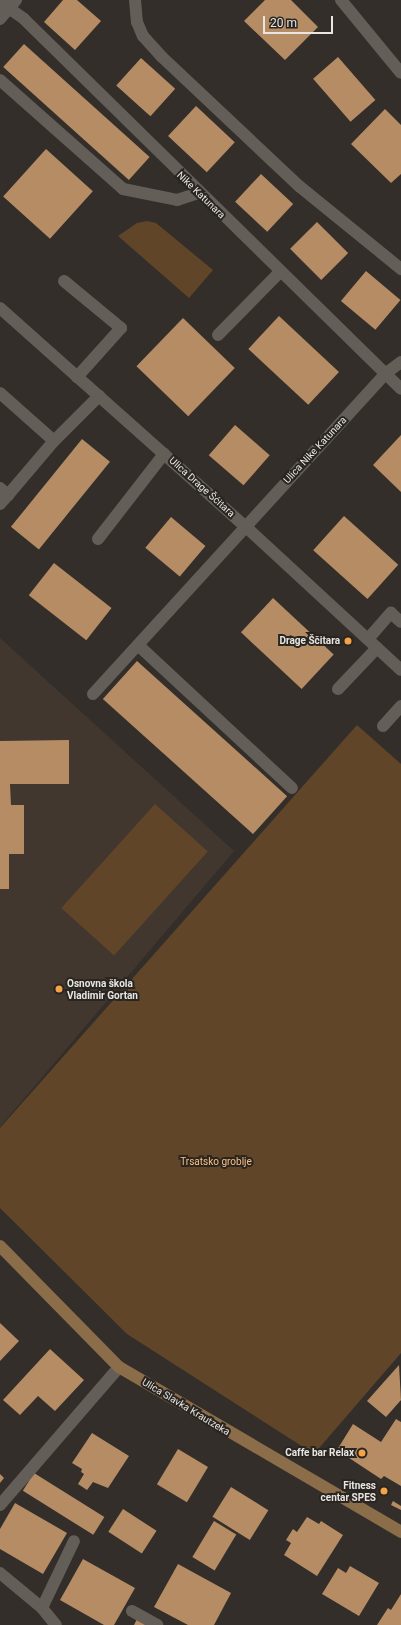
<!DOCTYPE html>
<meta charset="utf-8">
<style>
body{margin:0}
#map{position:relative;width:401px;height:1625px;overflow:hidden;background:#332e2a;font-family:Roboto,sans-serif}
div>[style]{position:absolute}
.built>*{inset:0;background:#41372e}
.green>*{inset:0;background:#614528;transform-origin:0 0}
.building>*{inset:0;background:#b58c64;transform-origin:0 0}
.lane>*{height:12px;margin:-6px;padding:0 6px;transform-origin:6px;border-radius:6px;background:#645e59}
.street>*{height:12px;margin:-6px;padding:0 6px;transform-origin:6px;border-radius:6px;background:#645e59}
.secondary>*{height:12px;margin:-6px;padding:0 6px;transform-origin:6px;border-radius:6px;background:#8b6d49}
.dots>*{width:11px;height:11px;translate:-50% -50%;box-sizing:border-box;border:2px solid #292520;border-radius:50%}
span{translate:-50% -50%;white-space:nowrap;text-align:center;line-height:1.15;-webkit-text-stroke:4px #292520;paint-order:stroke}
.street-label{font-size:10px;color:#e9e5e2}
.poi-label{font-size:10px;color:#e9e5e2;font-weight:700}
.right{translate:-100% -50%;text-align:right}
.left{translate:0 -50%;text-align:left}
.park-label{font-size:10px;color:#fcbf83}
.scale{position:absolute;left:263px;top:16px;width:70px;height:18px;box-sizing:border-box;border:2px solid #e9e5e2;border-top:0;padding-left:5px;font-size:12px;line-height:14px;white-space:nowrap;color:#e9e5e2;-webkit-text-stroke:3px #292520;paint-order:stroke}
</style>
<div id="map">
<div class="built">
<div style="clip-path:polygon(0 638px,234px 851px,0 1127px)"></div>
</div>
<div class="green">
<div style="clip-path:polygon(147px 221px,156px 223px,213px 270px,189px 298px,118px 236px,137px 223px)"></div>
<div style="clip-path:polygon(357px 725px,401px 764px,401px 1353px,314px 1454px,127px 1334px,0 1208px,0 1128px)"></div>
<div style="left:155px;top:804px;width:71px;height:140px;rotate:42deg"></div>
</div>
<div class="building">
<div style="clip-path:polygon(63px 0,77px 0,101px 21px,75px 50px,44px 22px)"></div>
<div style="clip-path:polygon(265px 0,291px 0,318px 27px,285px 60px,244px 21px)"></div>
<div style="left:24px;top:44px;width:169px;height:31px;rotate:42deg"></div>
<div style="left:338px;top:57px;width:57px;height:33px;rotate:49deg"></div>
<div style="left:141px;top:58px;width:46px;height:37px;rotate:42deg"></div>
<div style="left:196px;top:106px;width:53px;height:41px;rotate:43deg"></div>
<div style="clip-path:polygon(385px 109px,401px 125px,401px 174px,391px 183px,351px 144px)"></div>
<div style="left:46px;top:149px;width:63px;height:64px;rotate:42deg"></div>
<div style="left:261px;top:174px;width:44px;height:38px;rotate:43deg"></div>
<div style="left:317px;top:222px;width:44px;height:38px;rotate:45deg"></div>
<div style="left:366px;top:271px;width:45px;height:39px;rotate:40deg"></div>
<div style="left:279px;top:316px;width:82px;height:45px;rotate:43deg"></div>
<div style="left:183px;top:318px;width:72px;height:67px;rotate:44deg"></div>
<div style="left:235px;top:425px;width:46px;height:40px;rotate:41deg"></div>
<div style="clip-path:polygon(401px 435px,401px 492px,373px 465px)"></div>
<div style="left:82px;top:439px;width:36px;height:113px;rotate:39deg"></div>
<div style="left:344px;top:516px;width:73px;height:46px;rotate:42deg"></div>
<div style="left:171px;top:517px;width:45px;height:40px;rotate:40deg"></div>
<div style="left:54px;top:563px;width:73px;height:41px;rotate:38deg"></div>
<div style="left:273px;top:598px;width:83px;height:47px;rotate:43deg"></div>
<div style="left:137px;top:661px;width:202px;height:51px;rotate:42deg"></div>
<div style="clip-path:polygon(69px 740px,69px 784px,10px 784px,11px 805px,24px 805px,24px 854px,9px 854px,9px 889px,0 889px,0 741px)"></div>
<div style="clip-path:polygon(0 1323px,19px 1341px,0 1361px)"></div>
<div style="clip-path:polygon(50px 1349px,84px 1380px,55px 1411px,38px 1396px,20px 1415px,3px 1400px)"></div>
<div style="clip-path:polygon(399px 1365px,401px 1400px,386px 1417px,367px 1401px)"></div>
<div style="clip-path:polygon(396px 1419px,401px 1422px,401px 1486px,384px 1476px,381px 1479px,337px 1450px,353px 1424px,381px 1442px)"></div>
<div style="clip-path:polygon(92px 1433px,129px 1456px,108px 1488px,93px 1482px,87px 1490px,78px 1484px,84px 1474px,81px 1472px,82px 1469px,72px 1463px)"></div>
<div style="left:178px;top:1449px;width:35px;height:41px;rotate:31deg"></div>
<div style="left:34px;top:1473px;width:83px;height:21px;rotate:32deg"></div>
<div style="clip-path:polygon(0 1474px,4px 1478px,0 1483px)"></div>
<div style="left:231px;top:1487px;width:44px;height:35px;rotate:32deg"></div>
<div style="clip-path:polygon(393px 1501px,401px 1506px,401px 1510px,391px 1505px)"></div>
<div style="clip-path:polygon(15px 1503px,67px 1533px,43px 1574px,0 1549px,0 1529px)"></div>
<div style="left:123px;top:1509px;width:40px;height:27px;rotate:33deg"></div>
<div style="clip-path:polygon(307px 1517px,319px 1524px,321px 1521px,343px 1535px,317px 1576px,284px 1555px,291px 1543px,286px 1540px,293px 1529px,297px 1532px)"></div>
<div style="left:214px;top:1521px;width:26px;height:42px;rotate:31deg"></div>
<div style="clip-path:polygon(83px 1559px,135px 1588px,114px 1625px,104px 1625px,60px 1600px)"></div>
<div style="clip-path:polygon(178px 1564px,231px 1593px,214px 1625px,188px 1625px,154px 1607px)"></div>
<div style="clip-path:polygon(350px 1566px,379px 1583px,359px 1616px,322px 1594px,338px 1568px,346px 1573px)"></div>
<div style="clip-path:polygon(401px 1594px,401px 1625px,377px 1625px,388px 1608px,391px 1610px)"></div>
<div style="clip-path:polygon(138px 1617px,152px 1625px,134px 1625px)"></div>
</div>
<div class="lane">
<div style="left:135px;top:0;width:22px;rotate:85deg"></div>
<div style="left:137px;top:22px;width:15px;rotate:67deg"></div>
<div style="left:143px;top:36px;width:28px;rotate:48deg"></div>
<div style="left:162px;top:57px;width:188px;rotate:43.3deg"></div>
<div style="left:299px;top:186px;width:132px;rotate:39.1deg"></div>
<div style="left:0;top:80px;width:164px;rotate:41.5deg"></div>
<div style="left:123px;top:189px;width:55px;rotate:11.5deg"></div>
<div style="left:177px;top:200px;width:23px;rotate:-18deg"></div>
<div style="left:64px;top:281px;width:74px;rotate:39.5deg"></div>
<div style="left:121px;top:328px;width:66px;rotate:131.9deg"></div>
<div style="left:218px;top:335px;width:88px;rotate:-45.5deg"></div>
<div style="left:385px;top:374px;width:20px;rotate:-37deg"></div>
<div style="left:0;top:393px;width:72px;rotate:41.6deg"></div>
<div style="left:0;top:488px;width:11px;rotate:41deg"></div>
<div style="left:8px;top:495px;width:71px;rotate:-49.6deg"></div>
<div style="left:54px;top:441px;width:64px;rotate:-45deg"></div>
<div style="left:0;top:504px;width:12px;rotate:-48deg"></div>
<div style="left:98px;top:539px;width:108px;rotate:-52.2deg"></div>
<div style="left:368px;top:639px;width:35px;rotate:-49deg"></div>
<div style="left:391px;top:613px;width:13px;rotate:42deg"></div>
<div style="left:138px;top:645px;width:210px;rotate:42.9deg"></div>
<div style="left:338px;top:689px;width:57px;rotate:-46.4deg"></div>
<div style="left:383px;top:726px;width:27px;rotate:-48deg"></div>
<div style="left:42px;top:1608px;width:74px;rotate:-64.5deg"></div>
<div style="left:132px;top:1611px;width:29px;rotate:29deg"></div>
</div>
<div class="street">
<div style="left:341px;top:0;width:94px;rotate:50.6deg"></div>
<div style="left:0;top:2px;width:29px;rotate:35deg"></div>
<div style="left:24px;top:19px;width:528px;rotate:44.46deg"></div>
<div style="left:0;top:19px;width:25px;rotate:-50deg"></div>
<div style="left:0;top:308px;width:328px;rotate:41.7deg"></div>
<div style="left:245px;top:526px;width:212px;rotate:42.7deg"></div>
<div style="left:93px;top:694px;width:433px;rotate:-47.6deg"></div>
<div style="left:0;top:1505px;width:182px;rotate:-49.2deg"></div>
<div style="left:0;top:1573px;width:55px;rotate:39.8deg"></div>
<div style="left:42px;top:1608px;width:22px;rotate:51deg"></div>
</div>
<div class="secondary">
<div style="left:0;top:1246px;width:170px;rotate:45.5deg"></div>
<div style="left:119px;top:1367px;width:327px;rotate:30.3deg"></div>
</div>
<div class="dots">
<div style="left:348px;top:641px;background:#f6a246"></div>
<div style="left:59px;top:989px;background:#f6a246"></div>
<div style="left:362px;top:1453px;background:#f6a246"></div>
<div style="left:384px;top:1491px;background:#f6a246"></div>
</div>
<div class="street-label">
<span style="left:201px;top:195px;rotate:44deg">Nike Katunara</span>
<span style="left:315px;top:450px;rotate:-47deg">Ulica Nike Katunara</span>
<span style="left:202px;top:487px;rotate:42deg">Ulica Drage Šćitara</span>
<span style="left:186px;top:1407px;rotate:31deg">Ulica Slavka Krautzeka</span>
</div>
<div class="poi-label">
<span class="right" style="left:340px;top:641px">Drage Ščitara</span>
<span class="left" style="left:67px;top:989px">Osnovna škola<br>Vladimir Gortan</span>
<span class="right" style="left:354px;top:1453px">Caffe bar Relax</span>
<span class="right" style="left:376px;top:1491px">Fitness<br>centar SPES</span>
</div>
<div class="park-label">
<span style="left:216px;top:1162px">Trsatsko groblje</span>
</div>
<div class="scale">20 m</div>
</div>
